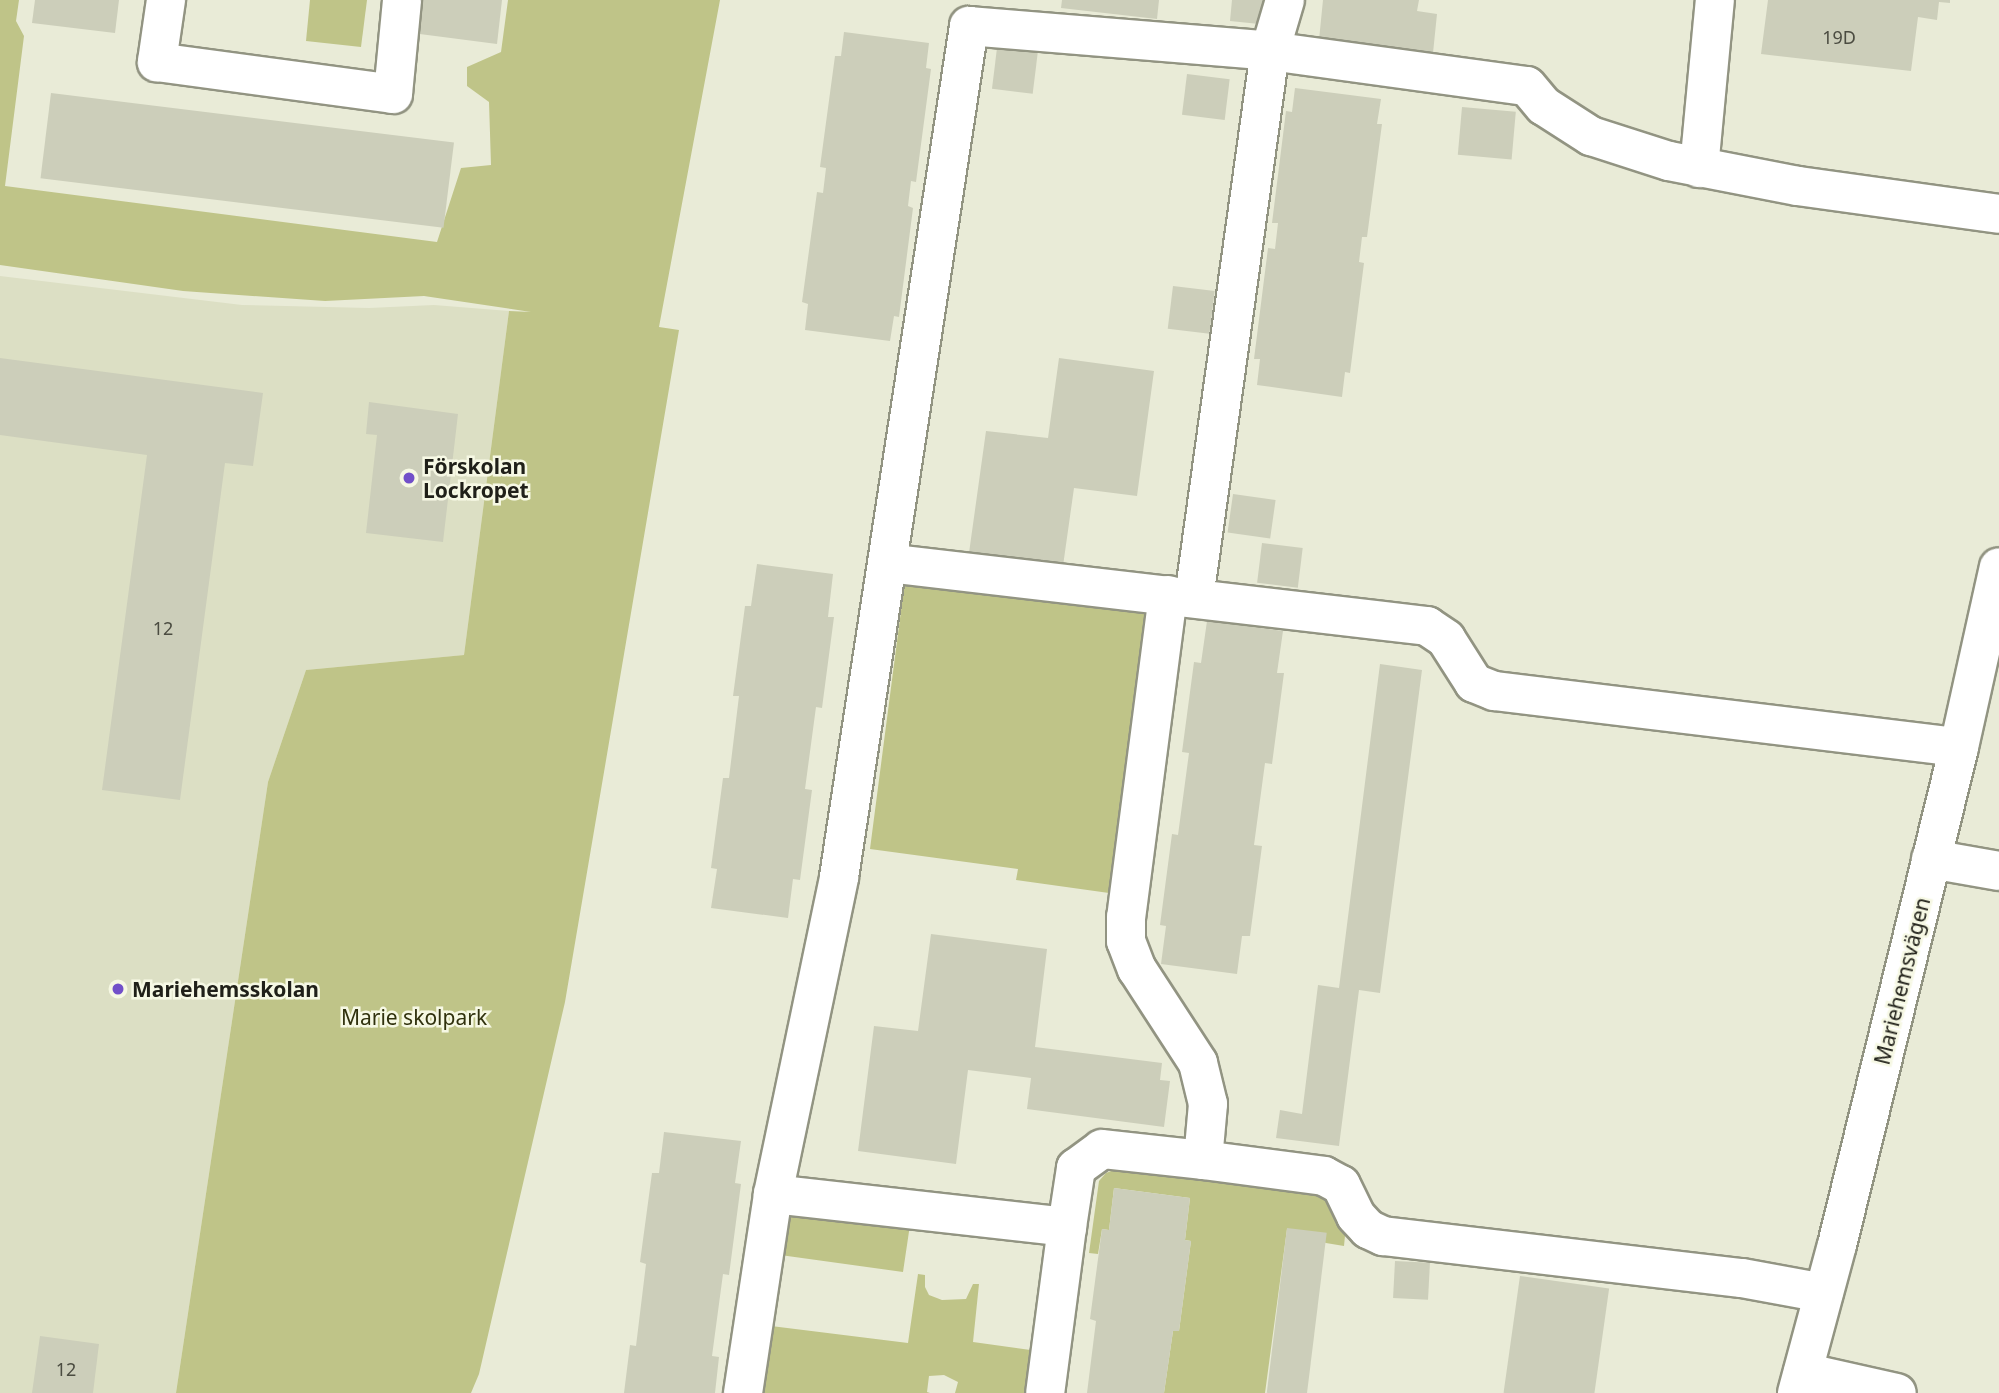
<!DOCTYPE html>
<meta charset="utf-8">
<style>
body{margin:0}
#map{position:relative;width:1999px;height:1393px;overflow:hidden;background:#e9ebd7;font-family:"Noto Sans",sans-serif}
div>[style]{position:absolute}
.built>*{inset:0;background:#dcdfc4}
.green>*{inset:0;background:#bfc488}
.building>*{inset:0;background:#ccceba;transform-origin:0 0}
.roads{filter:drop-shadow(2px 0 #929482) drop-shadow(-2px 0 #929482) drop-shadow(0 2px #929482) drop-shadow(0 -2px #929482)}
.minor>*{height:38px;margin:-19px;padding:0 19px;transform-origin:19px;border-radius:19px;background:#fff}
.dots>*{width:19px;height:19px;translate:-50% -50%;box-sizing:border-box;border:4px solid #f6f8e4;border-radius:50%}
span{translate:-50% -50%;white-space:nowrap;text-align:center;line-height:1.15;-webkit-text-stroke:5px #f6f8e4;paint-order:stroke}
.number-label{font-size:18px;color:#4b4c41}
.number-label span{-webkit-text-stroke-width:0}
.poi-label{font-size:21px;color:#202019;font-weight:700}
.left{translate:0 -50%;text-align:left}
.street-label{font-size:21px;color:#202019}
.park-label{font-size:21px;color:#30310d}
</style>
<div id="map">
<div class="built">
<div style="clip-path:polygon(0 276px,242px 305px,369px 308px,434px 305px,509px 311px,464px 655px,306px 670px,268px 782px,176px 1393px,0 1393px)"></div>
</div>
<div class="green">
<div style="clip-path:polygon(0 0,19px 0,16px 21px,24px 36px,5px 186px,437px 242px,461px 168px,491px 165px,489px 102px,467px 86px,467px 67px,501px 52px,508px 0,720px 0,659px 327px,679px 330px,565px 1002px,479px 1374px,471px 1393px,176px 1393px,268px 782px,306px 670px,464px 655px,509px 311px,531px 312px,424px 296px,325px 301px,183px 291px,0 265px)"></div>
<div style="clip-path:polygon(310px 0,367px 0,361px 47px,306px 41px)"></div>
<div style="clip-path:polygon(905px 580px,1166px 614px,1130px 884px,1110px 881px,1109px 893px,1016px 880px,1018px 869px,870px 849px)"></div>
<div style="clip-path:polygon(1119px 1168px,1328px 1194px,1347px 1215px,1344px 1246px,1326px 1243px,1287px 1229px,1265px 1393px,1164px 1393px,1173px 1331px,1179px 1331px,1191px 1241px,1185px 1240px,1190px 1198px,1114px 1188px,1109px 1230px,1102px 1229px,1098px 1254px,1089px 1253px,1099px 1181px,1106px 1173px)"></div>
<div style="clip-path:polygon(776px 1208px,911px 1218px,903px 1272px,773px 1254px,763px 1325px,908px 1343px,918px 1274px,925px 1275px,925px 1287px,929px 1295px,942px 1300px,966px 1299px,973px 1284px,979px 1284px,973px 1342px,1045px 1352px,1040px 1393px,955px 1393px,958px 1382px,944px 1375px,929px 1376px,927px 1392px,930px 1393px,748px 1393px)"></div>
</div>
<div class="building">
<div style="clip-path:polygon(35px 0,119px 0,115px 33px,32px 23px)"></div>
<div style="clip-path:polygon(416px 0,502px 0,497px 44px,412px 33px)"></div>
<div style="clip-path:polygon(1062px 0,1159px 0,1157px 19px,1061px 8px)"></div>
<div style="clip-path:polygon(1232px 0,1272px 0,1269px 25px,1230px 21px)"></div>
<div style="clip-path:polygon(1323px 0,1419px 0,1417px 11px,1437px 14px,1433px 53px,1319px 40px)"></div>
<div style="clip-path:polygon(1768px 0,1950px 0,1950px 3px,1939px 2px,1937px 20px,1918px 17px,1911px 71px,1761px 54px)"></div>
<div style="clip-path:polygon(844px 32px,929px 43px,926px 68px,931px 69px,916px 182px,911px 181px,908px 206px,913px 208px,899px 317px,894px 316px,890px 341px,805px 330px,808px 304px,802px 302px,817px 192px,823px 193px,826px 168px,820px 167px,835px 56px,841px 56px)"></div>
<div style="left:997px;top:48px;width:41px;height:41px;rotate:7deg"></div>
<div style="left:1187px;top:74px;width:43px;height:41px;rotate:7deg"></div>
<div style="clip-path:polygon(1295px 88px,1381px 99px,1377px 124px,1382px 124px,1367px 237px,1362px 237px,1359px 262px,1364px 263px,1350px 373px,1345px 372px,1342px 397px,1257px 385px,1260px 359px,1254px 359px,1268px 248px,1275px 249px,1278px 223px,1272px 223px,1286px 111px,1292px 112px)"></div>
<div style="left:51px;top:93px;width:406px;height:86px;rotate:7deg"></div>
<div style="left:1462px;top:107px;width:54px;height:48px;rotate:5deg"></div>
<div style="left:1173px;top:286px;width:42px;height:43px;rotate:7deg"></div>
<div style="clip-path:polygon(0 358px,263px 393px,253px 466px,225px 463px,180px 800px,102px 790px,147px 455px,0 435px)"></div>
<div style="clip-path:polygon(1059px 358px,1154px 371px,1137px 496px,1074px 488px,1063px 566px,969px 553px,986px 431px,1048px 438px)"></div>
<div style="clip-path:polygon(369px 402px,458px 414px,443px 542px,366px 533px,377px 435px,366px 434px)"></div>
<div style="left:1233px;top:494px;width:43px;height:39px;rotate:8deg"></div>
<div style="left:1262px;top:543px;width:41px;height:40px;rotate:7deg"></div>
<div style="clip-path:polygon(757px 564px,833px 574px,828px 617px,834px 617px,822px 708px,816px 707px,805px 789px,812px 790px,800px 880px,793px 879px,788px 918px,711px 908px,717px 869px,711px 868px,723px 778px,729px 778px,739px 696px,733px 696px,745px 606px,751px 606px)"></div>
<div style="clip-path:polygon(1207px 621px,1283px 631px,1277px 673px,1284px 673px,1272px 764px,1265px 763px,1254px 845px,1262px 846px,1250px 936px,1242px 936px,1237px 974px,1161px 964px,1166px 926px,1160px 925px,1172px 834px,1178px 835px,1189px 753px,1182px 752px,1194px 662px,1201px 663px)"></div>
<div style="clip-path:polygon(1380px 664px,1422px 670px,1380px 993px,1359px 990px,1339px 1146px,1276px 1138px,1280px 1110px,1302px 1114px,1318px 985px,1339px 988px)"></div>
<div style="clip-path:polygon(931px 934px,1047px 949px,1035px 1047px,1162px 1063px,1160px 1080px,1170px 1081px,1164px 1127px,1027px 1109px,1031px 1078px,968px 1070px,956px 1164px,858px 1151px,874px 1026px,918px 1031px)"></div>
<div style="clip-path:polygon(664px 1132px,741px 1141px,735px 1183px,741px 1184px,729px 1275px,723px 1274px,712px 1356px,719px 1357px,715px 1393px,624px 1393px,630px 1345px,636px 1346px,646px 1264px,640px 1262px,652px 1173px,659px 1173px)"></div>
<div style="clip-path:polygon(1114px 1188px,1190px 1198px,1185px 1240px,1191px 1241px,1179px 1331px,1173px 1331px,1164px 1393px,1087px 1393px,1096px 1321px,1090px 1319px,1102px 1229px,1109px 1230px)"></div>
<div style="left:1287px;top:1228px;width:40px;height:166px;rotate:7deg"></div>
<div style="left:1395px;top:1261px;width:35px;height:37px;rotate:3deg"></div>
<div style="left:1520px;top:1276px;width:90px;height:118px;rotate:8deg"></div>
<div style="clip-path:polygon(40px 1336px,99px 1344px,93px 1393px,32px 1393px)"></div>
</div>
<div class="roads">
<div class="minor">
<div style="left:166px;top:0;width:63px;rotate:98.3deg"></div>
<div style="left:157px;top:62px;width:238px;rotate:7.7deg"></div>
<div style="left:393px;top:94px;width:94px;rotate:-84.5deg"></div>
<div style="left:1699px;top:168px;width:169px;rotate:-84.6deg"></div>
<div style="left:887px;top:563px;width:544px;rotate:6.65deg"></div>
<div style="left:1427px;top:626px;width:23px;rotate:34deg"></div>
<div style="left:1446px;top:639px;width:52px;rotate:57.5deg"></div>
<div style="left:1474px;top:683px;width:22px;rotate:22deg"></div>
<div style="left:1494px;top:691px;width:468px;rotate:6.9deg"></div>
<div style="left:1168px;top:595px;width:325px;rotate:97.4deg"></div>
<div style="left:1126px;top:917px;width:24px;rotate:90deg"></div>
<div style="left:1126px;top:941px;width:30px;rotate:69deg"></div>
<div style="left:1137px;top:969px;width:112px;rotate:57deg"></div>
<div style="left:1198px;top:1063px;width:42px;rotate:76.3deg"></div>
<div style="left:1208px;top:1104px;width:56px;rotate:95.1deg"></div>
<div style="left:1203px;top:1160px;width:122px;rotate:7.5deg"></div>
<div style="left:1324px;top:1176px;width:19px;rotate:28deg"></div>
<div style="left:1341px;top:1185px;width:34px;rotate:64deg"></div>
<div style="left:1356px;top:1216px;width:18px;rotate:47deg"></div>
<div style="left:1368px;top:1229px;width:17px;rotate:25deg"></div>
<div style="left:1383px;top:1236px;width:361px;rotate:6.7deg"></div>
<div style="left:1742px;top:1278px;width:83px;rotate:10.4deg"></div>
<div style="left:1194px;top:598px;width:552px;rotate:-82.09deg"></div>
<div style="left:1270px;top:51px;width:53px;rotate:-73.6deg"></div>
<div style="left:1931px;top:859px;width:69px;rotate:10deg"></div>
<div style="left:773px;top:1194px;width:296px;rotate:6.4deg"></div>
<div style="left:1067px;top:1227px;width:167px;rotate:97.5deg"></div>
<div style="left:1067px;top:1227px;width:60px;rotate:-81.3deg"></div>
<div style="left:1076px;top:1168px;width:32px;rotate:-36deg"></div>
<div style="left:1102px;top:1149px;width:102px;rotate:6.2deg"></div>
<div style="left:1803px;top:1372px;width:96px;rotate:12.6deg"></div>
<div style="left:743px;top:1393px;width:201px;rotate:-81.4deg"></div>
<div style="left:773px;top:1194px;width:324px;rotate:-78.2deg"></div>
<div style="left:839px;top:877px;width:861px;rotate:-81.31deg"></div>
<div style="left:969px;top:26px;width:302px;rotate:4.7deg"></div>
<div style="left:1270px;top:51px;width:259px;rotate:7.8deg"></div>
<div style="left:1527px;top:86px;width:26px;rotate:50deg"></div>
<div style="left:1544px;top:106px;width:56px;rotate:32.6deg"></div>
<div style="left:1591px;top:136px;width:82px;rotate:17.8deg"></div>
<div style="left:1669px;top:161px;width:131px;rotate:11deg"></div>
<div style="left:1798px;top:186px;width:203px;rotate:7.9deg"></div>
<div style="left:1797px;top:1393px;width:153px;rotate:-74.9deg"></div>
<div style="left:1837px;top:1245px;width:513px;rotate:-76.23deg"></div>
<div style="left:1959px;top:747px;width:184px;rotate:-77.5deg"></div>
</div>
</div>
<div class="dots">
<div style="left:409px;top:478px;background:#7250c9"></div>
<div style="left:118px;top:989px;background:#7250c9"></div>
</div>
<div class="number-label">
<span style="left:1839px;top:37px">19D</span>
<span style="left:163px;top:628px">12</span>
<span style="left:66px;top:1369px">12</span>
</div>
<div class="poi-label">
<span class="left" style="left:423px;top:478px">Förskolan<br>Lockropet</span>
<span class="left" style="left:132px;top:989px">Mariehemsskolan</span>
</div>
<div class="street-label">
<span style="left:1902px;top:981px;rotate:-76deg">Mariehemsvägen</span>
</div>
<div class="park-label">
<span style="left:414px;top:1017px">Marie skolpark</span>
</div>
</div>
